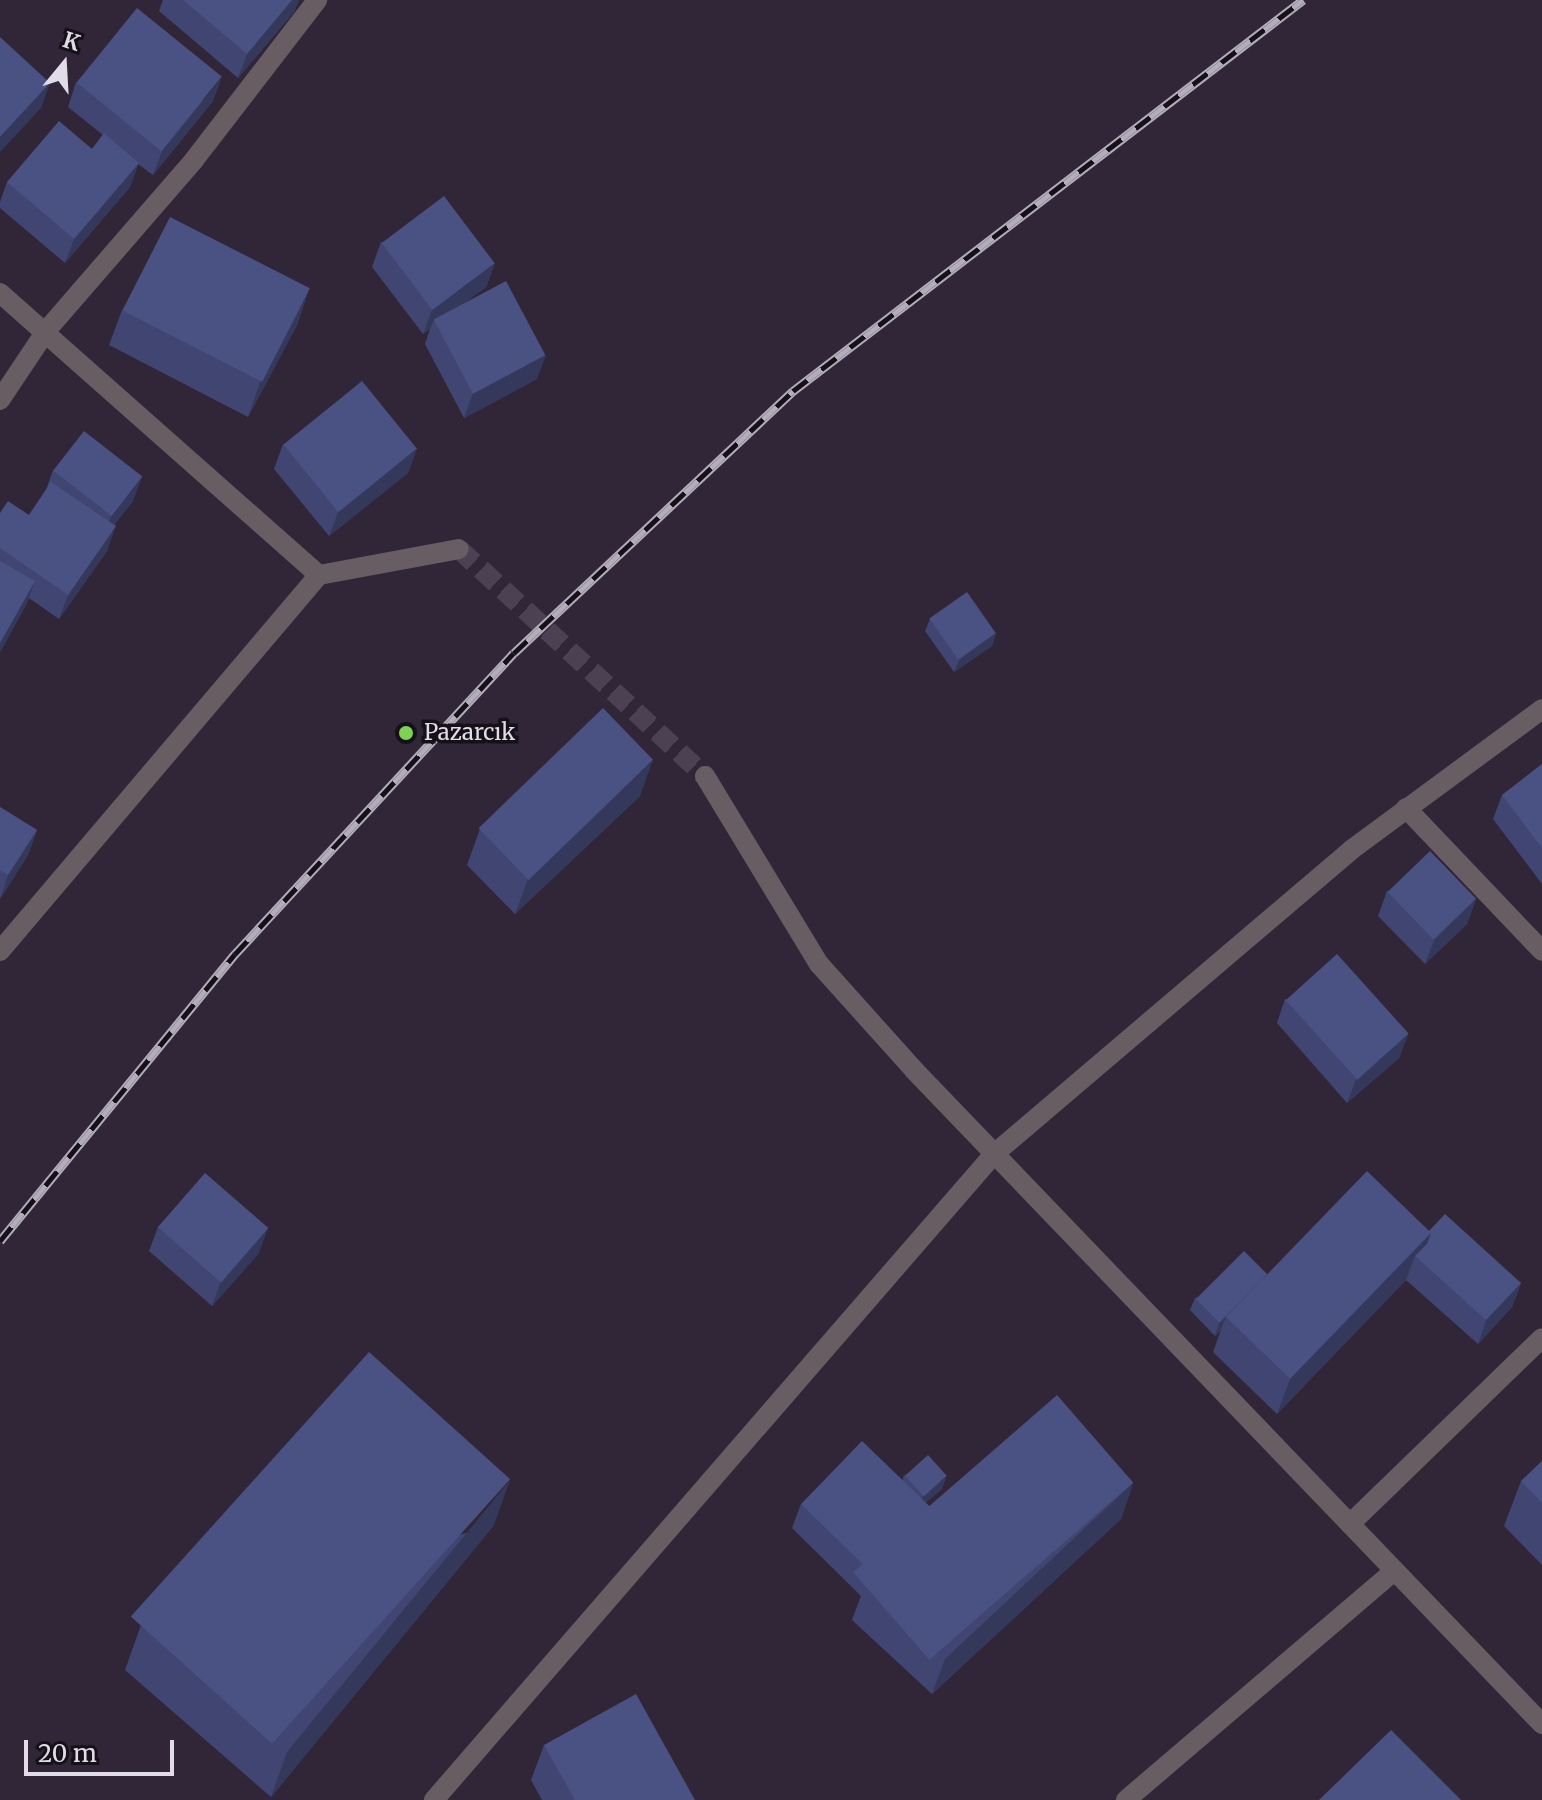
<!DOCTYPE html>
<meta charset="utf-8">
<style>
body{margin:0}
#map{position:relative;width:1542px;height:1800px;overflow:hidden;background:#312638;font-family:Merriweather,serif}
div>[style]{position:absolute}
.minor-tunnel>*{height:20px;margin-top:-10px;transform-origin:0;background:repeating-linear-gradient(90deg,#4c4152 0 20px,transparent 0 30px)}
.minor>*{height:20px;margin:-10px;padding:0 10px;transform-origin:10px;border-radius:10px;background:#685d63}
.rail>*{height:9px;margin-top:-4.5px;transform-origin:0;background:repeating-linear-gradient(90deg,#161119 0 18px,#b3acb9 0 36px);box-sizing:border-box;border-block:2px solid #b3acb9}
.wall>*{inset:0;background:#404671}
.shaded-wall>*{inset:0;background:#34395c}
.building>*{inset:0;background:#4a5183;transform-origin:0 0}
.dots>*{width:22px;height:22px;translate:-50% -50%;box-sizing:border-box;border:4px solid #161119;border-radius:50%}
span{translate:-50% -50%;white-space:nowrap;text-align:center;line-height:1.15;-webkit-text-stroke:7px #161119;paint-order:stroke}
.poi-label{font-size:22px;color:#e2dce8}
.left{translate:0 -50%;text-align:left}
.north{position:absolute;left:24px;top:24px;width:80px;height:80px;-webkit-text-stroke:6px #161119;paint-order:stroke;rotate:18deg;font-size:22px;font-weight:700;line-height:32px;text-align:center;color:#e2dce8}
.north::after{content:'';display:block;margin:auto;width:28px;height:36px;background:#e2dce8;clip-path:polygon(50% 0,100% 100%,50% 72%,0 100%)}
.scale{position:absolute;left:24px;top:1740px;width:150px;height:36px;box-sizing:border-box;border:4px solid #e2dce8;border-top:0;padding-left:10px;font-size:24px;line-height:28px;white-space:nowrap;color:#e2dce8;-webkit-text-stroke:6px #161119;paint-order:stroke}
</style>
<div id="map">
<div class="minor-tunnel">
<div style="left:459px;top:549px;width:335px;rotate:42.7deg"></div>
</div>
<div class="minor">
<div style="left:0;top:293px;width:426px;rotate:41.5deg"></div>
<div style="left:0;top:400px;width:83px;rotate:-56.3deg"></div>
<div style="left:46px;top:331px;width:226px;rotate:-49.1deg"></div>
<div style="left:194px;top:160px;width:202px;rotate:-52.4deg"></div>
<div style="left:705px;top:776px;width:220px;rotate:58.8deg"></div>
<div style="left:819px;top:964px;width:142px;rotate:48.1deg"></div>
<div style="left:914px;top:1070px;width:907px;rotate:46.16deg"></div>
<div style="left:1406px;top:808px;width:197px;rotate:46.4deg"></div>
<div style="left:0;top:951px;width:493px;rotate:-49.7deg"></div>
<div style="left:319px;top:575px;width:142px;rotate:-10.5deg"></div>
<div style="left:1350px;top:1524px;width:267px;rotate:-44.1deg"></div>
<div style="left:434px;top:1800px;width:855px;rotate:-49.08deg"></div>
<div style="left:994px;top:1154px;width:469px;rotate:-40.4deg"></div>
<div style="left:1351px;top:850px;width:237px;rotate:-36.4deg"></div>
<div style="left:1126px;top:1800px;width:353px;rotate:-40.5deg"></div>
</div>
<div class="rail">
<div style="left:0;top:1241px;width:371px;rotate:-50.7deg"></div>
<div style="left:235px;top:954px;width:410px;rotate:-47.2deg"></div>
<div style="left:514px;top:653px;width:383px;rotate:-43.2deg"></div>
<div style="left:793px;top:391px;width:643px;rotate:-37.48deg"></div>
</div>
<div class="wall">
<div style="clip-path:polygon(163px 0,299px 0,294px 12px,238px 78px,159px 11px)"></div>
<div style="clip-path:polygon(76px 82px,213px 101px,153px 175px,138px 164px,130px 187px,65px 263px,0 208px,0 202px,7px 182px,92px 149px,103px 135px,68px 107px)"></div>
<div style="clip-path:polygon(381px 242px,495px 263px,486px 287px,463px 304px,537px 379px,464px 418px,425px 344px,430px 329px,423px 334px,372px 267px)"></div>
<div style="clip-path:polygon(309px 289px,297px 325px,248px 417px,109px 345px,122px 310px)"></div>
<div style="clip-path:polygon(283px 444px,417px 448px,408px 473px,329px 536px,274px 469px)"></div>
<div style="clip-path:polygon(53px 470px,133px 501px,114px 525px,107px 551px,59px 619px,29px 598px,26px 605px,0 652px,0 513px,29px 515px,46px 490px)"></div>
<div style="clip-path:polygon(930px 619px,996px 633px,992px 646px,954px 672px,925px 631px)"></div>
<div style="clip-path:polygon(1542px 764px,1542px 884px,1493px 819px,1502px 795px)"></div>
<div style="clip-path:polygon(640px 796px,515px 914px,467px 865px,480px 829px)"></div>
<div style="clip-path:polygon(0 807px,37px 830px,28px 855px,0 899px)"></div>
<div style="clip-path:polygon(1387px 891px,1476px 899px,1467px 924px,1425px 964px,1378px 916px)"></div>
<div style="clip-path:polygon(1285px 999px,1408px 1034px,1399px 1058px,1347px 1103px,1277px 1023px)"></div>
<div style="clip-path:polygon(158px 1227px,259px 1253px,212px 1306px,149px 1251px)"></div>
<div style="clip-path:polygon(1429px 1231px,1521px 1283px,1512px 1307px,1478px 1344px,1406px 1280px,1277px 1414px,1213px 1352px,1221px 1330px,1215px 1336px,1190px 1310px,1195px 1298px)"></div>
<div style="clip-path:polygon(1542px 1461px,1542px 1565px,1504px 1526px,1521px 1481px)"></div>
<div style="clip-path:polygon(904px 1475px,942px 1489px,925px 1503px,935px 1512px,933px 1518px,1133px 1483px,1121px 1519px,932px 1694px,852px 1620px,861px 1596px,792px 1528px,801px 1504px,902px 1481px)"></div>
<div style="clip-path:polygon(494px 1525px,271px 1797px,125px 1670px,141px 1625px)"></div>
<div style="clip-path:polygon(544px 1745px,695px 1800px,542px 1800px,531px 1780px)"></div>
</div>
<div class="shaded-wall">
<div style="clip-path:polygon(292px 0,299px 0,294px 12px,238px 78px,247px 54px)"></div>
<div style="clip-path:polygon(222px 77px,213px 101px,153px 175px,162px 151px)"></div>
<div style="clip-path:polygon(50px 83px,41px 108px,0 152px,0 137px)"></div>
<div style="clip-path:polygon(139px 163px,130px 187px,65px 263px,74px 239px)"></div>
<div style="clip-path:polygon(495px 263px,486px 287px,436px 324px,434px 320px,430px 329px,423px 334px,432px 310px)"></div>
<div style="clip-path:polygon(309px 289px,297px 325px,248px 417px,260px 382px)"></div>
<div style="clip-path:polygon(546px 355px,537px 379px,464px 418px,473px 393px)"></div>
<div style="clip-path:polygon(417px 448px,408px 473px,329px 536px,338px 512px)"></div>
<div style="clip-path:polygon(142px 477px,133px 501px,102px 540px,111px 516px)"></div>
<div style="clip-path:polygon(116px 526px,107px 551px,59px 619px,68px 595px)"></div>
<div style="clip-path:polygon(35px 581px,26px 605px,0 652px,0 643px)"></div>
<div style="clip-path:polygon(996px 633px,992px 646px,954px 672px,959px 660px)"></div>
<div style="clip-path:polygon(653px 760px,640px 796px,515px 914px,528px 879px)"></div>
<div style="clip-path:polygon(37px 830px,28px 855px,0 899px,8px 875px)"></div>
<div style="clip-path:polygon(1476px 899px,1467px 924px,1425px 964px,1434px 940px)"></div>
<div style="clip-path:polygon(1408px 1034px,1399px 1058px,1347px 1103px,1356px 1079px)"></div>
<div style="clip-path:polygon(268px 1228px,259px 1253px,212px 1306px,221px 1281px)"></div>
<div style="clip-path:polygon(1431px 1233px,1421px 1261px,1415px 1256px,1406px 1280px,1277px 1414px,1290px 1379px)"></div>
<div style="clip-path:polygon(1521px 1283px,1512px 1307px,1478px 1344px,1486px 1320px)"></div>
<div style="clip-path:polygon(1226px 1317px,1221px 1330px,1215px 1336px,1219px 1323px)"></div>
<div style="clip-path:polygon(947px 1476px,942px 1489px,918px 1509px,923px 1496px)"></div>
<div style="clip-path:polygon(510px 1480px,494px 1525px,271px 1797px,287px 1752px)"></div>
<div style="clip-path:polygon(1133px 1483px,1121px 1519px,932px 1694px,945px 1659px)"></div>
<div style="clip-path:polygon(935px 1512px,926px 1537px,868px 1588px,873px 1575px)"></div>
</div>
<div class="building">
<div style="clip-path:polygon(183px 0,292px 0,247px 54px)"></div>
<div style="left:137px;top:8px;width:109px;height:96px;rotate:39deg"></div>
<div style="clip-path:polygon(0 37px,50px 83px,0 137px)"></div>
<div style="clip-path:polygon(59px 121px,92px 149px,104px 133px,139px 163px,74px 239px,7px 182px)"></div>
<div style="left:444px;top:196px;width:84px;height:78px;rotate:53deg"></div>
<div style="left:170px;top:217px;width:157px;height:105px;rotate:27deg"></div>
<div style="left:506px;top:281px;width:84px;height:82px;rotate:62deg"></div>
<div style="left:362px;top:381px;width:87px;height:101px;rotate:51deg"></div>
<div style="left:84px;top:431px;width:74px;height:50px;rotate:38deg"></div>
<div style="clip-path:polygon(51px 482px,116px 526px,68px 595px,0 548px,0 513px,8px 501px,29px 515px)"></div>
<div style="clip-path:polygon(0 561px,35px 581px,0 643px)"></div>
<div style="left:967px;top:592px;width:50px;height:46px;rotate:55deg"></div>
<div style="left:603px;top:708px;width:72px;height:173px;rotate:46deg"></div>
<div style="clip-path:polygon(1542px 764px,1542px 848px,1502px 795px)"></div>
<div style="clip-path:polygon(0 807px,37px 830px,8px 875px,0 870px)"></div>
<div style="left:1430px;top:851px;width:66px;height:59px;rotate:46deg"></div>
<div style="left:1337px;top:954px;width:107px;height:69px;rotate:48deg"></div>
<div style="left:1367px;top:1171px;width:89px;height:203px;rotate:44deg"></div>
<div style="left:205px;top:1173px;width:84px;height:72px;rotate:41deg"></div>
<div style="clip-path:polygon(1445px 1214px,1521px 1283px,1486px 1320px,1415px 1256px,1427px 1244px,1431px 1233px,1429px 1231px)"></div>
<div style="left:1244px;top:1251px;width:33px;height:68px;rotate:45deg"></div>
<div style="left:369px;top:1352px;width:190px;height:356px;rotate:42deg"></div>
<div style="left:1057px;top:1395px;width:116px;height:270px;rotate:49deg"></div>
<div style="left:862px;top:1441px;width:102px;height:88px;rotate:44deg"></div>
<div style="left:928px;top:1455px;width:28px;height:31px;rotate:48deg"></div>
<div style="clip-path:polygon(1542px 1461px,1542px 1503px,1521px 1481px)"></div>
<div style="clip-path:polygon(636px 1694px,695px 1800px,575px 1800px,544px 1745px)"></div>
<div style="clip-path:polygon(1391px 1730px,1461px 1800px,1319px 1800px)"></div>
</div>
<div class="dots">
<div style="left:406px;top:733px;background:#7ed153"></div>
</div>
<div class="poi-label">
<span class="left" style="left:424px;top:733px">Pazarcık</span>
</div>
<div class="north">K</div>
<div class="scale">20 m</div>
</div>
